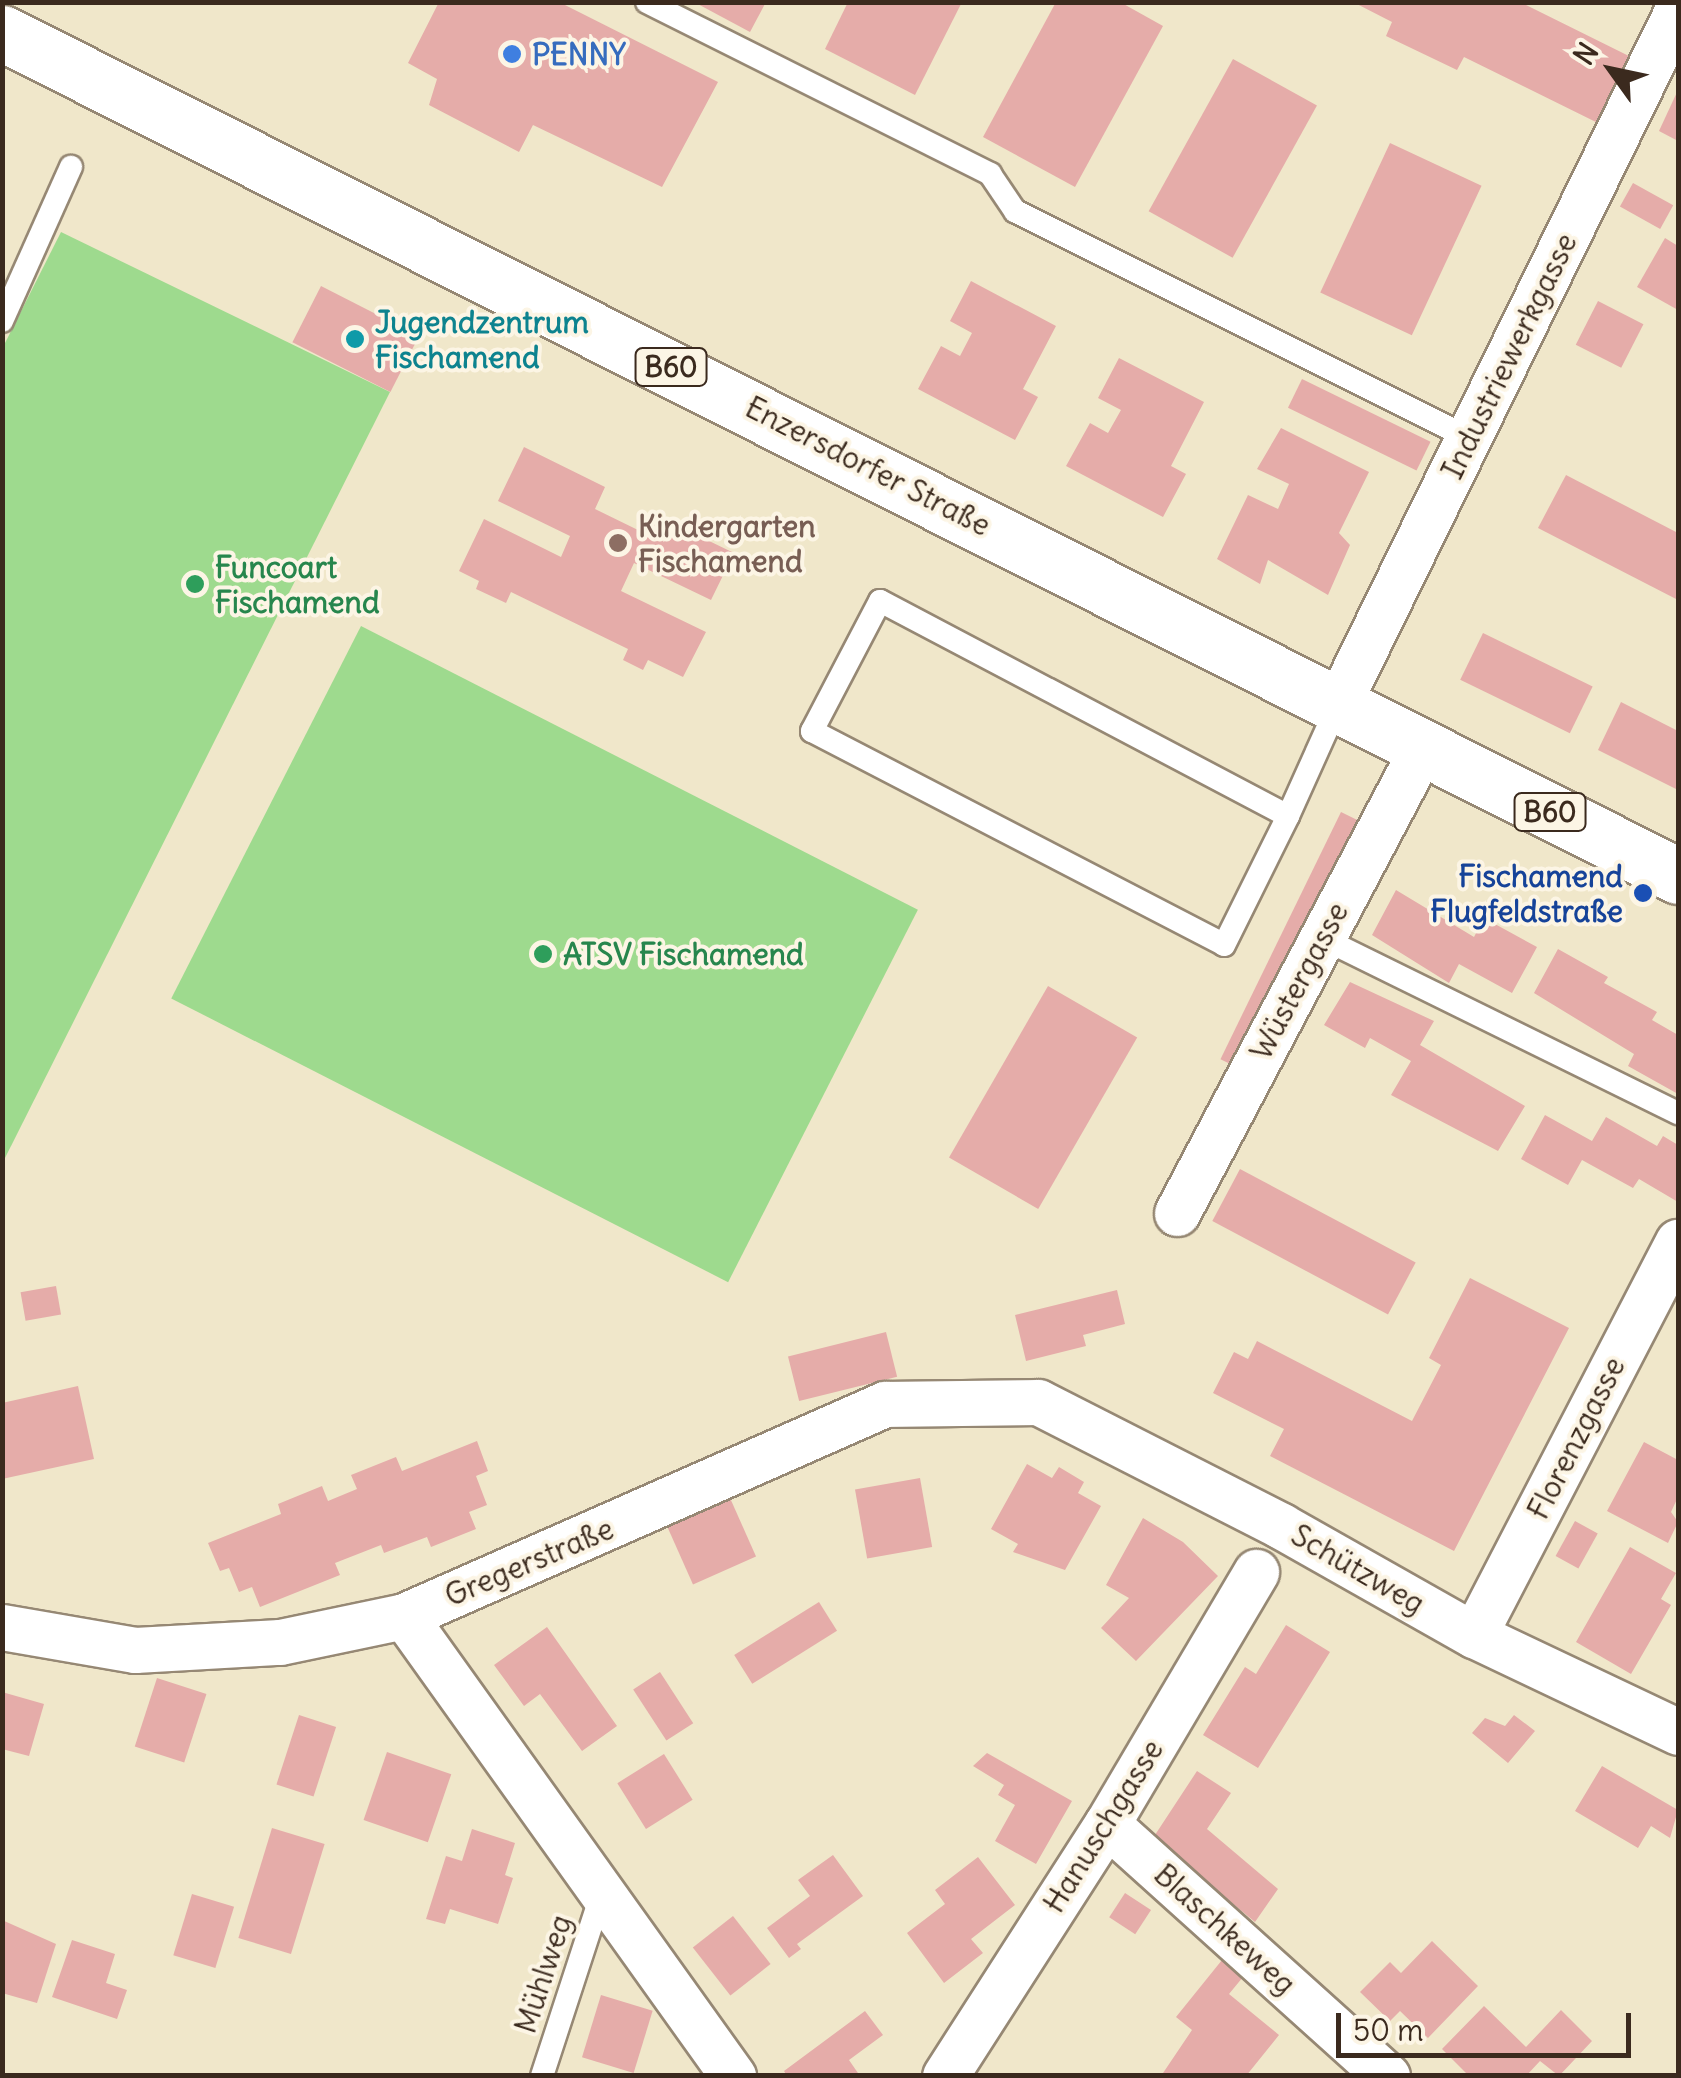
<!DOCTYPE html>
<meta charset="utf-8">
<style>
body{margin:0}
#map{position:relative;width:1681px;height:2078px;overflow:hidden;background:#f0e7ca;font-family:Delius,sans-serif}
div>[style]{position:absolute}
.green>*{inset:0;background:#9eda8e;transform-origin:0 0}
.building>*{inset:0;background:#e5aca9;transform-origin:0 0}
.roads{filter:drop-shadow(2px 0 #968874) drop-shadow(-2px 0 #968874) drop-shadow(0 2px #968874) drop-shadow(0 -2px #968874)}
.service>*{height:22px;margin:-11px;padding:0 11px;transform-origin:11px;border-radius:11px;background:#fff}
.minor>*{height:45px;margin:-22.5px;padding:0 22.5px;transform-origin:22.5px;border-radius:22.5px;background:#fff}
.primary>*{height:55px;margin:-27.5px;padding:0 27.5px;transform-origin:27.5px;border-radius:27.5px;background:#fff}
.dots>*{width:28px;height:28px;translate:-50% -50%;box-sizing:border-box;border:5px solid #fcf5e5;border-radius:50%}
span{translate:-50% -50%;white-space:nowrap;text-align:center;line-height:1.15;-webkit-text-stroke:8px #fcf5e5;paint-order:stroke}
.shield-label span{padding:2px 8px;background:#fcf5e5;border:2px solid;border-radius:8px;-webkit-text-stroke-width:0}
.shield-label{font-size:28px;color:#3b2a1e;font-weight:700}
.shop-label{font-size:30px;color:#366cbe;font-weight:700}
.left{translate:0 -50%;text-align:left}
.culture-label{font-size:30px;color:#0d838f;font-weight:700}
.street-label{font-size:30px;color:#3b2a1e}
.education-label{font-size:30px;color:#785e54;font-weight:700}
.leisure-label{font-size:30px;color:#27864d;font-weight:700}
.transit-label{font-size:30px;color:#164399;font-weight:700}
.right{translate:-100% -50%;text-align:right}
.frame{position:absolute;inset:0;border:5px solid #3b2a1e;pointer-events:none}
.north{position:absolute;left:1561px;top:20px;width:100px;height:100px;-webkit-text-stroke:8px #fcf5e5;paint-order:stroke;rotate:303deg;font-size:28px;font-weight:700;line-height:40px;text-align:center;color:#3b2a1e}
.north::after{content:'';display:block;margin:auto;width:35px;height:45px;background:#3b2a1e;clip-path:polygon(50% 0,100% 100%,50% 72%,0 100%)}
.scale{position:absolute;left:1336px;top:2013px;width:295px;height:45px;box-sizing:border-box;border:5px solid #3b2a1e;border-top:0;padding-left:12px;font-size:30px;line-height:35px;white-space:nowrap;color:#3b2a1e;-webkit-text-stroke:8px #fcf5e5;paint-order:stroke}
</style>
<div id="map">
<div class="green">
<div style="clip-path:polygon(61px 232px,390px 392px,3px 1162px,3px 347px)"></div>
<div style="left:361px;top:626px;width:625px;height:418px;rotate:27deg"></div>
</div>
<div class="building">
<div style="clip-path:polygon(439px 2px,559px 2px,718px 82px,662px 187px,533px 125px,519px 152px,429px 105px,437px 79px,408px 63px)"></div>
<div style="clip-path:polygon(694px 2px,766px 2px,750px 32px)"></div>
<div style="clip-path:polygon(848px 2px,962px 2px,915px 95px,825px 49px)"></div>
<div style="clip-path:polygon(1056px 2px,1120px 2px,1163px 26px,1075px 187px,983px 137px)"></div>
<div style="clip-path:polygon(1353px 2px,1520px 2px,1639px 61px,1606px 127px,1464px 57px,1457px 70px,1386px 36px,1392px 22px)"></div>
<div style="left:1233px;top:59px;width:96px;height:174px;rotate:29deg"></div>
<div style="clip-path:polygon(1678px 90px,1678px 141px,1659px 131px)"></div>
<div style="left:1390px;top:143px;width:101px;height:165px;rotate:25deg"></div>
<div style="left:1633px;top:183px;width:46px;height:27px;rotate:29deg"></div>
<div style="clip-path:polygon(1665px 238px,1678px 246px,1678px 310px,1637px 287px)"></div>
<div style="clip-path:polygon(971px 281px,1056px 326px,1023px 389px,1038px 397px,1015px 440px,918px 389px,941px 346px,960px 356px,972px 333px,950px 321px)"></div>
<div style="left:321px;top:286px;width:110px;height:63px;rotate:27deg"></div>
<div style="left:1598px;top:301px;width:51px;height:49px;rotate:27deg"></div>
<div style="clip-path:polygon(1119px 358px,1204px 402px,1171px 466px,1186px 474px,1163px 517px,1066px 466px,1090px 423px,1108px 433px,1121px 410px,1098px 398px)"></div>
<div style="left:1302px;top:379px;width:143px;height:32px;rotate:26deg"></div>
<div style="clip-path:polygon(1281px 428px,1369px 472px,1339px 533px,1350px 545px,1328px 595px,1268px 560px,1260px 584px,1217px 559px,1248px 495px,1278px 509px,1289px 484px,1257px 469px)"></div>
<div style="clip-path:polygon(524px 447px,605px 487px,595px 509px,640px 531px,649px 512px,734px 553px,711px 600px,634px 563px,621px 591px,706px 632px,683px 677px,648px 660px,643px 670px,623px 660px,628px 649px,511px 592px,506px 603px,476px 589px,479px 581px,459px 571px,484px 519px,561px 557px,570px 536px,498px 501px)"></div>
<div style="clip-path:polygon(1566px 475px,1678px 533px,1678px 600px,1538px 528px)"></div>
<div style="left:1483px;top:633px;width:122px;height:52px;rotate:26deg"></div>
<div style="clip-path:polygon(1621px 702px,1678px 731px,1678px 790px,1598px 750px)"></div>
<div style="left:1341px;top:812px;width:30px;height:275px;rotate:26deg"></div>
<div style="clip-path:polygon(1396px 890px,1474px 937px,1484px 918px,1537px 947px,1512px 993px,1459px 964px,1449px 983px,1372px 935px)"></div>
<div style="clip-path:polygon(1558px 949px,1608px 977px,1604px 983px,1657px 1012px,1652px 1020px,1678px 1035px,1678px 1094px,1628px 1066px,1634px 1054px,1534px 993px)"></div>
<div style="clip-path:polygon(1350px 982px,1434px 1021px,1420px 1045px,1525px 1106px,1498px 1151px,1391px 1095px,1411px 1061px,1370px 1038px,1365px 1048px,1324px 1025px)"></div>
<div style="left:1048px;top:986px;width:103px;height:198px;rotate:30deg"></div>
<div style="clip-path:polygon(1545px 1115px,1592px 1141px,1606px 1117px,1657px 1146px,1663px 1136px,1678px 1145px,1678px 1202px,1639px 1179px,1633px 1188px,1582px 1160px,1568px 1185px,1521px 1159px)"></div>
<div style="left:1240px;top:1169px;width:199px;height:59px;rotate:28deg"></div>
<div style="clip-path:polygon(1470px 1278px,1569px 1328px,1454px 1551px,1270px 1456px,1284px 1429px,1213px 1393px,1234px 1352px,1248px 1359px,1257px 1341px,1412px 1421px,1441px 1365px,1429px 1358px)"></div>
<div style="left:56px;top:1286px;width:29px;height:36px;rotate:80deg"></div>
<div style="clip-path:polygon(1117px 1290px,1125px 1324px,1083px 1335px,1086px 1346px,1026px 1361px,1015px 1315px)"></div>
<div style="left:886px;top:1332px;width:46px;height:101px;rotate:76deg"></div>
<div style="clip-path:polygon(78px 1386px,94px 1459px,2px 1479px,2px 1403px)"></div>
<div style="clip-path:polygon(477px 1441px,488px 1471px,476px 1476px,487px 1505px,469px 1512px,476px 1529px,431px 1547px,427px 1537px,384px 1553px,381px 1545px,335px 1563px,340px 1575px,260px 1607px,252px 1587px,239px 1592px,229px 1568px,220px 1571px,208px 1543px,281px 1514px,278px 1504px,322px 1486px,328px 1501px,357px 1489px,351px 1475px,396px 1457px,402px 1471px)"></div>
<div style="clip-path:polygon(1644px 1442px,1678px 1460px,1678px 1497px,1671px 1512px,1678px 1522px,1668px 1543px,1607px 1511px)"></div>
<div style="clip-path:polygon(1027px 1464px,1052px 1478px,1059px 1467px,1084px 1482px,1078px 1493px,1101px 1506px,1065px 1570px,1013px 1552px,1018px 1544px,991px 1529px)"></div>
<div style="left:920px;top:1478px;width:70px;height:66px;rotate:80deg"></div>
<div style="left:730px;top:1498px;width:64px;height:69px;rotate:66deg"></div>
<div style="clip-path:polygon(1143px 1518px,1183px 1542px,1218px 1576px,1136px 1661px,1101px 1628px,1129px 1598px,1106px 1585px)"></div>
<div style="left:1575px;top:1521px;width:26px;height:40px;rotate:29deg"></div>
<div style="clip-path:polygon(1630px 1547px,1676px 1573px,1661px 1599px,1671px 1605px,1631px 1674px,1576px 1642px)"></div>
<div style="left:819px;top:1602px;width:34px;height:100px;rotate:58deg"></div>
<div style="clip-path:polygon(1286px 1625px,1330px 1652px,1258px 1768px,1203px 1735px,1245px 1667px,1256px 1674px)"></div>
<div style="clip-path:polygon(547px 1627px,617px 1726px,582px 1751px,540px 1694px,524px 1706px,494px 1665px)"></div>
<div style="left:660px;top:1672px;width:61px;height:32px;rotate:57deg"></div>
<div style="left:157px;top:1678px;width:52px;height:72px;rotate:18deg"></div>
<div style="clip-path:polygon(2px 1692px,44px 1704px,29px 1756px,2px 1749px)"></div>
<div style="left:299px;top:1715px;width:39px;height:73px;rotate:18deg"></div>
<div style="clip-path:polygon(1514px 1715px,1535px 1731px,1508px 1763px,1472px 1733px,1485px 1718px,1505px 1726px)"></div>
<div style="left:387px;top:1752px;width:68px;height:72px;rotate:19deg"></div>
<div style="clip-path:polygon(987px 1753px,1072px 1801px,1036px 1864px,995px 1841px,1015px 1805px,998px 1795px,1004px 1785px,973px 1766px)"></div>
<div style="left:664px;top:1754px;width:54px;height:55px;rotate:58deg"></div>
<div style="clip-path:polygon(1602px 1766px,1678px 1810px,1670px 1838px,1651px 1826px,1638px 1848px,1575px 1811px)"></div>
<div style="clip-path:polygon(1197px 1771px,1231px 1793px,1207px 1829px,1278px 1889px,1255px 1922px,1153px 1838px)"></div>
<div style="left:272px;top:1828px;width:55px;height:115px;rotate:17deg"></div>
<div style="clip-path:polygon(472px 1829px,515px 1843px,505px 1875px,513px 1878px,498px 1924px,450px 1909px,445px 1924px,426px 1919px,446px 1856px,462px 1861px)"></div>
<div style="clip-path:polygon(833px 1855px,863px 1896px,797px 1944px,801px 1949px,789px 1958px,767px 1928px,810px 1896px,798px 1880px)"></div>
<div style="clip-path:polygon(978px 1857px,1015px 1905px,971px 1939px,983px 1953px,944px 1983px,907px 1933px,945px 1904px,935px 1890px)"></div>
<div style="left:1125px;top:1893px;width:31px;height:29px;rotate:33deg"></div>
<div style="left:192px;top:1894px;width:44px;height:64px;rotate:17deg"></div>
<div style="left:733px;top:1916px;width:61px;height:51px;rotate:52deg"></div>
<div style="clip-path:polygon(2px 1920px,56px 1944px,37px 2003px,2px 1993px)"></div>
<div style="clip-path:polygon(72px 1940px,115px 1954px,106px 1983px,127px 1990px,117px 2019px,52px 1997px)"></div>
<div style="clip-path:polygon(1432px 1941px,1478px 1986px,1428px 2038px,1400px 2011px,1390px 2021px,1360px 1992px,1390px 1962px,1401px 1973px)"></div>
<div style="clip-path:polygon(1222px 1960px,1243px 1977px,1229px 1994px,1279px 2035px,1246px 2076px,1161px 2076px,1192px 2030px,1176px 2017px)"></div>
<div style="left:601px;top:1995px;width:54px;height:65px;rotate:17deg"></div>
<div style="clip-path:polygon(1484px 2006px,1526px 2047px,1561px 2010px,1592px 2041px,1559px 2076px,1540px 2061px,1526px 2076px,1469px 2076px,1442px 2049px)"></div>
<div style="clip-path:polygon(865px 2011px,883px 2035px,849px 2060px,860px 2076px,787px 2076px,784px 2071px)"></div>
</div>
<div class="roads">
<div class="service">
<div style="left:647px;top:2px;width:384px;rotate:26.6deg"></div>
<div style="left:990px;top:174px;width:45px;rotate:56deg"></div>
<div style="left:1015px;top:211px;width:508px;rotate:26.57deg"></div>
<div style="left:2px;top:321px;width:169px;rotate:-65.9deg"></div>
<div style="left:1288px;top:816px;width:461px;rotate:-152.2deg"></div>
<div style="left:880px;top:601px;width:147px;rotate:117.6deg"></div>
<div style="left:812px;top:731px;width:464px;rotate:27.4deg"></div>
<div style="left:1224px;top:945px;width:144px;rotate:-63.6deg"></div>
<div style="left:1288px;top:816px;width:122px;rotate:-65.8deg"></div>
<div style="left:1322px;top:938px;width:397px;rotate:26.2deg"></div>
<div style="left:542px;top:2076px;width:194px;rotate:-71.9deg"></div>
</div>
<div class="minor">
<div style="left:1339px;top:702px;width:771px;rotate:-63.93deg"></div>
<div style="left:1177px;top:1213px;width:525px;rotate:-62.17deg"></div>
<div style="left:404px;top:1616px;width:566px;rotate:54.43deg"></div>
<div style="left:2px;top:1627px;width:135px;rotate:9.8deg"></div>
<div style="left:135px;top:1650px;width:145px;rotate:-3.2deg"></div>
<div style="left:280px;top:1642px;width:127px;rotate:-11.8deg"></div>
<div style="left:404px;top:1616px;width:526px;rotate:-23.79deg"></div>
<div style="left:885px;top:1404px;width:153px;rotate:-0.7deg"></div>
<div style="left:1038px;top:1402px;width:273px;rotate:27deg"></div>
<div style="left:1281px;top:1526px;width:222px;rotate:29.5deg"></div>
<div style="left:1474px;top:1635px;width:226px;rotate:25.4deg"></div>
<div style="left:1474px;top:1635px;width:443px;rotate:-62.6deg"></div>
<div style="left:1107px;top:1824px;width:377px;rotate:42deg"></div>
<div style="left:945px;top:2076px;width:300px;rotate:-57.3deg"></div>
<div style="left:1107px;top:1824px;width:293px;rotate:-59.4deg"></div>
</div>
<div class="primary">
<div style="left:2px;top:33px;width:1876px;rotate:26.7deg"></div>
</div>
</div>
<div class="dots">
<div style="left:512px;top:54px;background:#3f7fe0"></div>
<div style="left:355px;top:339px;background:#0f9aa8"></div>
<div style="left:618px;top:543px;background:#8d6e63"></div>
<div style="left:195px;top:584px;background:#2e9e5b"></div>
<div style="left:1643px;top:893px;background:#1a4fb4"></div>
<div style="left:543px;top:954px;background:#2e9e5b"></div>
</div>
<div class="shield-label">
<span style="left:671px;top:367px">B60</span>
<span style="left:1550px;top:812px">B60</span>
</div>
<div class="shop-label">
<span class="left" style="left:532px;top:54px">PENNY</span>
</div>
<div class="culture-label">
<span class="left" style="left:375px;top:339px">Jugendzentrum<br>Fischamend</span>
</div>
<div class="street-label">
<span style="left:1509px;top:356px;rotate:-64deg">Industriewerkgasse</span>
<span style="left:868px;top:466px;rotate:27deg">Enzersdorfer Straße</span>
<span style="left:1299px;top:981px;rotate:-62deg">Wüstergasse</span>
<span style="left:1576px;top:1438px;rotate:-63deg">Florenzgasse</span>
<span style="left:529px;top:1562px;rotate:-23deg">Gregerstraße</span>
<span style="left:1358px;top:1569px;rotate:30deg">Schützweg</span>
<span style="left:1103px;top:1826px;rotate:-58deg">Hanuschgasse</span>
<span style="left:1225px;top:1929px;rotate:42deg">Blaschkeweg</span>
<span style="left:543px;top:1974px;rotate:-72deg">Mühlweg</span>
</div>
<div class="education-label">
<span class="left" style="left:638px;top:543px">Kindergarten<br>Fischamend</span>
</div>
<div class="leisure-label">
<span class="left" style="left:215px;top:584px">Funcoart<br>Fischamend</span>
<span class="left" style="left:563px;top:954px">ATSV Fischamend</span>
</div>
<div class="transit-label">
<span class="right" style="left:1623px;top:893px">Fischamend<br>Flugfeldstraße</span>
</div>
<div class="frame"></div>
<div class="north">N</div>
<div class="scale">50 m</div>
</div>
